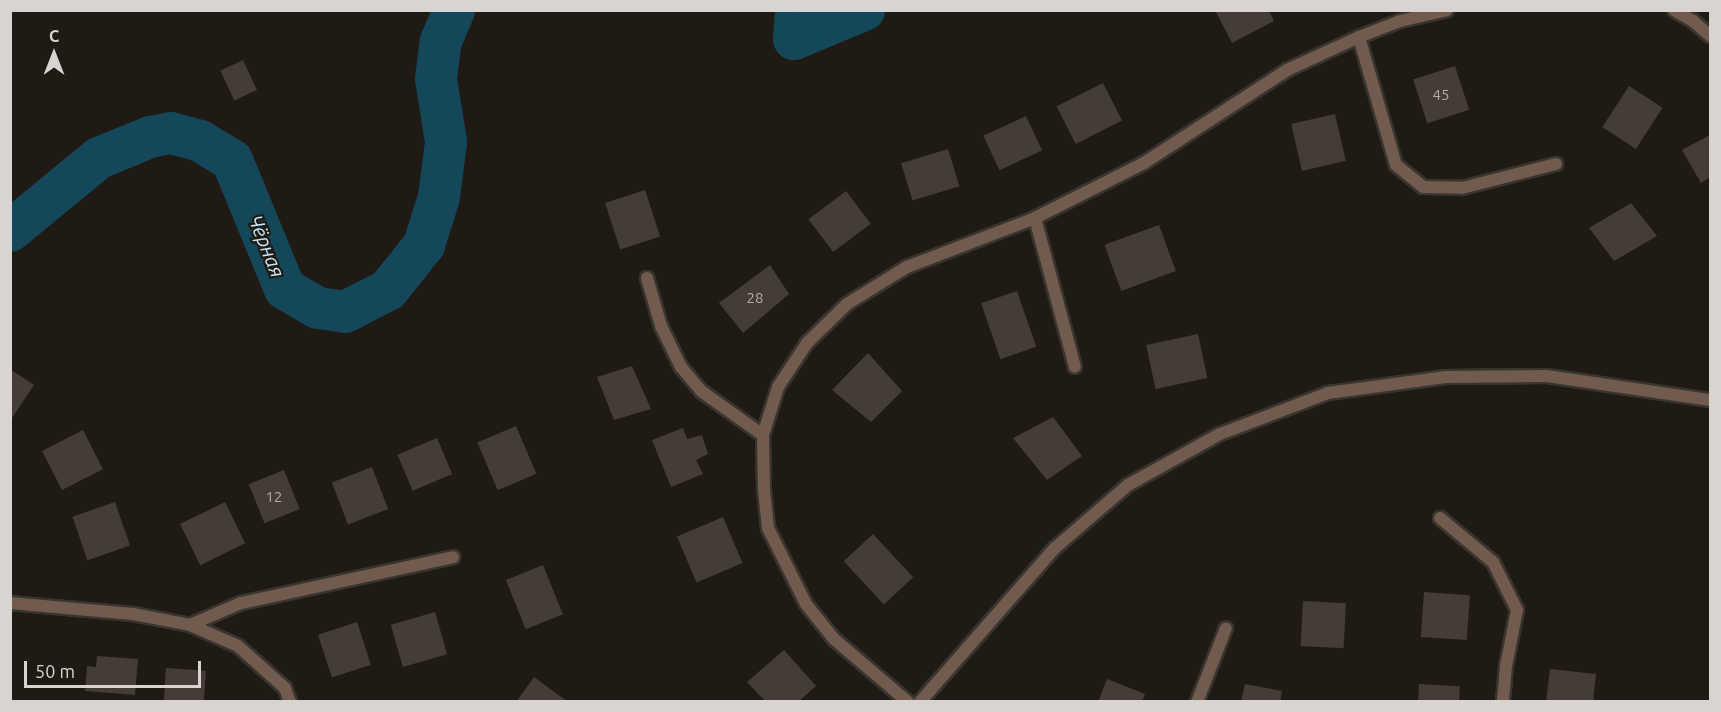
<!DOCTYPE html>
<meta charset="utf-8">
<style>
body{margin:0}
#map{position:relative;width:1721px;height:712px;overflow:hidden;background:#201a15;font-family:Ubuntu,sans-serif}
div>[style]{position:absolute}
.river>*{height:42px;margin:-21px;padding:0 21px;transform-origin:21px;border-radius:21px;background:#144759}
.building>*{inset:0;background:#433c37;transform-origin:0 0}
.roads{filter:drop-shadow(2px 0 #3a342f) drop-shadow(-2px 0 #3a342f) drop-shadow(0 2px #3a342f) drop-shadow(0 -2px #3a342f)}
.lane>*{height:12px;margin:-6px;padding:0 6px;transform-origin:6px;border-radius:6px;background:#705b4e}
span{translate:-50% -50%;white-space:nowrap;text-align:center;line-height:1.15;-webkit-text-stroke:4.5px #201a15;paint-order:stroke}
.number-label{font-size:15px;color:#b4aeaa}
.number-label span{-webkit-text-stroke-width:0}
.water-label{font-size:20px;color:#c5e8f7;font-style:italic}
.frame{position:absolute;inset:0;border:12px solid #d9d4d1;pointer-events:none}
.north{position:absolute;left:24px;top:24px;width:60px;height:60px;-webkit-text-stroke:4px #201a15;paint-order:stroke;rotate:0deg;font-size:16px;font-weight:700;line-height:24px;text-align:center;color:#d9d4d1}
.north::after{content:'';display:block;margin:auto;width:21px;height:27px;background:#d9d4d1;clip-path:polygon(50% 0,100% 100%,50% 72%,0 100%)}
.scale{position:absolute;left:24px;top:661px;width:177px;height:27px;box-sizing:border-box;border:3px solid #d9d4d1;border-top:0;padding-left:8px;font-size:18px;line-height:21px;white-space:nowrap;color:#d9d4d1;-webkit-text-stroke:4px #201a15;paint-order:stroke}
</style>
<div id="map">
<div class="river">
<div style="left:796px;top:10px;width:29px;rotate:94deg"></div>
<div style="left:794px;top:39px;width:76px;rotate:-22.5deg"></div>
<div style="left:10px;top:231px;width:115px;rotate:-39.4deg"></div>
<div style="left:99px;top:158px;width:55px;rotate:-22.4deg"></div>
<div style="left:150px;top:137px;width:21px;rotate:-11deg"></div>
<div style="left:171px;top:133px;width:30px;rotate:15deg"></div>
<div style="left:200px;top:141px;width:37px;rotate:31deg"></div>
<div style="left:232px;top:160px;width:139px;rotate:67.7deg"></div>
<div style="left:285px;top:289px;width:38px;rotate:30deg"></div>
<div style="left:318px;top:308px;width:27px;rotate:8deg"></div>
<div style="left:345px;top:312px;width:48px;rotate:-27.1deg"></div>
<div style="left:388px;top:290px;width:58px;rotate:-51.3deg"></div>
<div style="left:424px;top:245px;width:50px;rotate:-72.6deg"></div>
<div style="left:439px;top:197px;width:55px;rotate:-82.7deg"></div>
<div style="left:446px;top:142px;width:64px;rotate:-99deg"></div>
<div style="left:436px;top:79px;width:38px;rotate:-83deg"></div>
<div style="left:441px;top:41px;width:34px;rotate:-67deg"></div>
</div>
<div class="building">
<div style="clip-path:polygon(1215px 10px,1269px 10px,1274px 21px,1232px 43px)"></div>
<div style="left:243px;top:60px;width:33px;height:25px;rotate:65deg"></div>
<div style="left:1455px;top:66px;width:46px;height:44px;rotate:72deg"></div>
<div style="left:1103px;top:83px;width:42px;height:52px;rotate:63deg"></div>
<div style="left:1629px;top:86px;width:40px;height:49px;rotate:33deg"></div>
<div style="left:1335px;top:114px;width:48px;height:45px;rotate:77deg"></div>
<div style="left:1026px;top:116px;width:38px;height:47px;rotate:65deg"></div>
<div style="clip-path:polygon(1710px 135px,1710px 177px,1701px 183px,1682px 150px)"></div>
<div style="left:948px;top:149px;width:39px;height:49px;rotate:73deg"></div>
<div style="left:645px;top:190px;width:49px;height:42px;rotate:72deg"></div>
<div style="left:846px;top:191px;width:41px;height:47px;rotate:53deg"></div>
<div style="clip-path:polygon(1631px 203px,1657px 236px,1614px 261px,1589px 228px)"></div>
<div style="left:1159px;top:225px;width:49px;height:58px;rotate:70deg"></div>
<div style="clip-path:polygon(770px 265px,789px 294px,743px 333px,719px 303px)"></div>
<div style="left:1017px;top:291px;width:59px;height:38px;rotate:71deg"></div>
<div style="left:1198px;top:334px;width:45px;height:53px;rotate:78deg"></div>
<div style="clip-path:polygon(868px 353px,902px 391px,871px 422px,832px 390px)"></div>
<div style="clip-path:polygon(632px 366px,651px 409px,614px 420px,597px 377px)"></div>
<div style="clip-path:polygon(10px 369px,34px 385px,10px 421px)"></div>
<div style="clip-path:polygon(1053px 417px,1082px 456px,1047px 480px,1013px 438px)"></div>
<div style="left:516px;top:426px;width:52px;height:42px;rotate:67deg"></div>
<div style="clip-path:polygon(683px 428px,687px 439px,702px 435px,708px 454px,696px 460px,703px 474px,671px 487px,652px 440px)"></div>
<div style="left:83px;top:430px;width:44px;height:46px;rotate:63deg"></div>
<div style="left:437px;top:438px;width:39px;height:43px;rotate:67deg"></div>
<div style="left:372px;top:467px;width:45px;height:43px;rotate:69deg"></div>
<div style="left:284px;top:470px;width:42px;height:38px;rotate:68deg"></div>
<div style="left:115px;top:502px;width:46px;height:45px;rotate:71deg"></div>
<div style="left:225px;top:502px;width:46px;height:50px;rotate:64deg"></div>
<div style="left:723px;top:517px;width:50px;height:50px;rotate:67deg"></div>
<div style="left:873px;top:534px;width:59px;height:40px;rotate:47deg"></div>
<div style="left:543px;top:565px;width:53px;height:40px;rotate:68deg"></div>
<div style="left:1424px;top:592px;width:46px;height:45px;rotate:4deg"></div>
<div style="left:1303px;top:601px;width:43px;height:45px;rotate:3deg"></div>
<div style="left:435px;top:612px;width:44px;height:46px;rotate:74deg"></div>
<div style="left:357px;top:622px;width:45px;height:41px;rotate:72deg"></div>
<div style="clip-path:polygon(784px 650px,816px 686px,798px 702px,766px 702px,747px 682px)"></div>
<div style="clip-path:polygon(97px 656px,138px 659px,135px 695px,85px 691px,87px 666px,96px 667px)"></div>
<div style="left:166px;top:668px;width:40px;height:34px;rotate:4deg"></div>
<div style="clip-path:polygon(1550px 669px,1596px 674px,1593px 702px,1546px 702px)"></div>
<div style="clip-path:polygon(534px 677px,568px 702px,516px 702px)"></div>
<div style="clip-path:polygon(1107px 679px,1145px 694px,1142px 702px,1098px 702px)"></div>
<div style="clip-path:polygon(1245px 684px,1282px 691px,1280px 702px,1241px 702px)"></div>
<div style="left:1419px;top:684px;width:41px;height:18px;rotate:3deg"></div>
</div>
<div class="roads">
<div class="lane">
<div style="left:1674px;top:10px;width:22px;rotate:30deg"></div>
<div style="left:1693px;top:21px;width:23px;rotate:41deg"></div>
<div style="left:1359px;top:37px;width:133px;rotate:73.9deg"></div>
<div style="left:1396px;top:165px;width:35px;rotate:39deg"></div>
<div style="left:1423px;top:187px;width:39px;rotate:1deg"></div>
<div style="left:1462px;top:188px;width:97px;rotate:-14.3deg"></div>
<div style="left:1035px;top:218px;width:154px;rotate:75deg"></div>
<div style="left:647px;top:278px;width:50px;rotate:73.7deg"></div>
<div style="left:661px;top:326px;width:46px;rotate:64deg"></div>
<div style="left:681px;top:367px;width:31px;rotate:50deg"></div>
<div style="left:701px;top:391px;width:76px;rotate:35.4deg"></div>
<div style="left:1440px;top:518px;width:69px;rotate:39.7deg"></div>
<div style="left:1493px;top:562px;width:54px;rotate:63.4deg"></div>
<div style="left:1517px;top:610px;width:57px;rotate:101.1deg"></div>
<div style="left:1506px;top:666px;width:36px;rotate:95deg"></div>
<div style="left:10px;top:603px;width:123px;rotate:5.1deg"></div>
<div style="left:133px;top:614px;width:58px;rotate:10.9deg"></div>
<div style="left:190px;top:625px;width:52px;rotate:23.6deg"></div>
<div style="left:238px;top:646px;width:63px;rotate:41.8deg"></div>
<div style="left:285px;top:688px;width:15px;rotate:70deg"></div>
<div style="left:190px;top:625px;width:56px;rotate:-23.3deg"></div>
<div style="left:241px;top:603px;width:217px;rotate:-12.2deg"></div>
<div style="left:908px;top:702px;width:97px;rotate:-139.6deg"></div>
<div style="left:834px;top:639px;width:45px;rotate:-128.7deg"></div>
<div style="left:806px;top:604px;width:85px;rotate:-116.6deg"></div>
<div style="left:768px;top:528px;width:39px;rotate:-96deg"></div>
<div style="left:764px;top:489px;width:54px;rotate:-91.1deg"></div>
<div style="left:763px;top:435px;width:50px;rotate:-72.6deg"></div>
<div style="left:778px;top:387px;width:53px;rotate:-56.6deg"></div>
<div style="left:807px;top:343px;width:56px;rotate:-44.3deg"></div>
<div style="left:847px;top:304px;width:70px;rotate:-31.7deg"></div>
<div style="left:907px;top:267px;width:137px;rotate:-20.9deg"></div>
<div style="left:1035px;top:218px;width:122px;rotate:-26.8deg"></div>
<div style="left:1144px;top:163px;width:171px;rotate:-33deg"></div>
<div style="left:1287px;top:70px;width:79px;rotate:-24.6deg"></div>
<div style="left:1359px;top:37px;width:44px;rotate:-21.3deg"></div>
<div style="left:1400px;top:21px;width:48px;rotate:-13.2deg"></div>
<div style="left:920px;top:702px;width:205px;rotate:-48.8deg"></div>
<div style="left:1055px;top:548px;width:96px;rotate:-40.8deg"></div>
<div style="left:1128px;top:485px;width:105px;rotate:-29deg"></div>
<div style="left:1220px;top:434px;width:116px;rotate:-20.8deg"></div>
<div style="left:1328px;top:393px;width:119px;rotate:-7.7deg"></div>
<div style="left:1446px;top:377px;width:101px;rotate:-0.6deg"></div>
<div style="left:1547px;top:376px;width:165px;rotate:8.4deg"></div>
<div style="left:1197px;top:702px;width:79px;rotate:-68.6deg"></div>
</div>
</div>
<div class="number-label">
<span style="left:1441px;top:95px">45</span>
<span style="left:755px;top:298px">28</span>
<span style="left:274px;top:497px">12</span>
</div>
<div class="water-label">
<span style="left:267px;top:246px;rotate:68deg">Чёрная</span>
</div>
<div class="frame"></div>
<div class="north">С</div>
<div class="scale">50 m</div>
</div>
